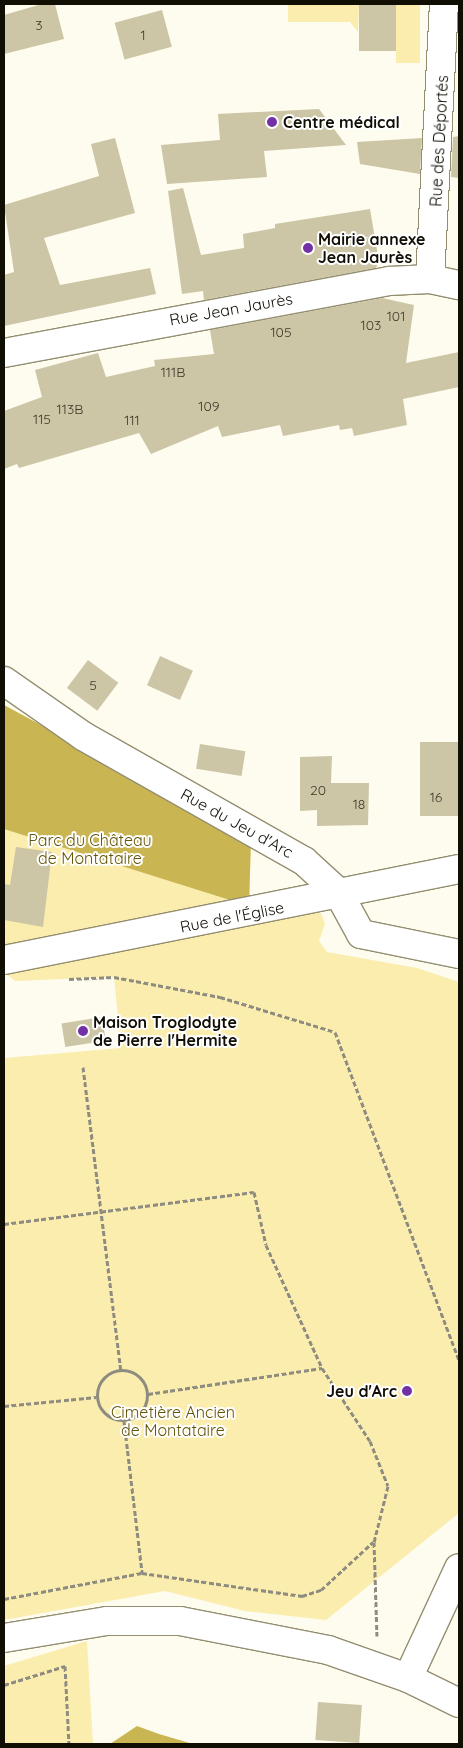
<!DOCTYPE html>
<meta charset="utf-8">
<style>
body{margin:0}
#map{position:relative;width:463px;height:1748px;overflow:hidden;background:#fefcef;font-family:Quicksand,sans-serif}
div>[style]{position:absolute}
.green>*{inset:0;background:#fbedad;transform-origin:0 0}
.forest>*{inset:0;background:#cab553}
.building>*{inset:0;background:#ccc5a6;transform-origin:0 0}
.path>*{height:3px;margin-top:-1.5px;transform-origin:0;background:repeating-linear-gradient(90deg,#8e8c80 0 5px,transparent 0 7.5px)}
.path>.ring{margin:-1.5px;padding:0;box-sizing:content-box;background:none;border:3px solid #8e8c80;border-radius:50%}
.roads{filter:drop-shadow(1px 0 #948e70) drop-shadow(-1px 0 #948e70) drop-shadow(0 1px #948e70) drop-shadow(0 -1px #948e70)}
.street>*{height:28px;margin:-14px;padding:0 14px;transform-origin:14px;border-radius:14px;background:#fff}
.dots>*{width:14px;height:14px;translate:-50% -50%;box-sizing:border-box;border:2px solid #fff;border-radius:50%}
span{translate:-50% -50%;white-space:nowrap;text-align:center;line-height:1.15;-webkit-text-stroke:4px #fff;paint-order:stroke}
.number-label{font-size:14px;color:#403c2c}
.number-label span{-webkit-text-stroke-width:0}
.poi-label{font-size:16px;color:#110e04;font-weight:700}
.left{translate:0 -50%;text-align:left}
.right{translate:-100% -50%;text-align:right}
.street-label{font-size:16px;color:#110e04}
.park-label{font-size:16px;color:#645507}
.frame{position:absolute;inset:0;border:5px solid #110e04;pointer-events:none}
</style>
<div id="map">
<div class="green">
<div style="clip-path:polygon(288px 4px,359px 4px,358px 32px,350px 22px,288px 22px)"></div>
<div style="left:396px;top:4px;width:24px;height:59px"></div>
<div style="clip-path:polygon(4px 705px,251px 839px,249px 906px,321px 913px,325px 924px,319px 941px,327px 952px,417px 968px,459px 982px,459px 1513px,326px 1620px,245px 1611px,165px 1591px,4px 1620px,4px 1058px,121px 1048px,114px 977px,15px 981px,4px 972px)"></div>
<div style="clip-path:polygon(87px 1641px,93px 1744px,4px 1744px,4px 1666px)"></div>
</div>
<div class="forest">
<div style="clip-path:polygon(4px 705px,251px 839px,249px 906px,4px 829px)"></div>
<div style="clip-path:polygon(137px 1726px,159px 1734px,193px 1744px,110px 1744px)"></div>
</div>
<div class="building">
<div style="clip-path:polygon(42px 4px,55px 4px,64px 39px,4px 54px,4px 15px)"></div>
<div style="left:359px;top:4px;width:37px;height:47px"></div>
<div style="left:162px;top:10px;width:38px;height:49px;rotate:75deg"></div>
<div style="clip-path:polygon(319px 109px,346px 145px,264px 151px,267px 177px,167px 184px,161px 145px,220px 140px,218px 114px)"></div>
<div style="clip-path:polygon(459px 136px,459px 178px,451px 177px,453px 137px)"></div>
<div style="clip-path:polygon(115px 138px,135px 213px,44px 238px,60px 285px,150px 268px,156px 294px,4px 326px,4px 275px,14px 272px,4px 205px,99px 176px,91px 144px)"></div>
<div style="clip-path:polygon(422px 138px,420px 174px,360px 164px,357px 142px)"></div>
<div style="clip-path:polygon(183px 188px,201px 255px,244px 248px,243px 234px,275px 228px,275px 224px,370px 209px,379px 262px,376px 268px,204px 300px,203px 291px,182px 294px,168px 191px)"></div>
<div style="clip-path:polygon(382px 298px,414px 305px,406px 363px,459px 352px,459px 387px,403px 399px,407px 425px,354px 436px,352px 428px,340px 430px,339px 425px,283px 436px,280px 425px,222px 437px,218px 426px,151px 454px,139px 433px,19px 468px,17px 464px,4px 469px,4px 411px,42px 397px,35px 370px,98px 353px,106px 377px,155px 366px,154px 360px,214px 354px,210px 330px)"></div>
<div style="left:160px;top:656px;width:36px;height:32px;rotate:24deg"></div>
<div style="left:88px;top:660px;width:38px;height:35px;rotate:37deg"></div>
<div style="left:420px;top:742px;width:39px;height:74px"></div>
<div style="left:200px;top:744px;width:46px;height:25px;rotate:9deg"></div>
<div style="clip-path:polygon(332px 756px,331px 783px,369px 783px,368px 825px,317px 826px,317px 810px,300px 811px,300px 757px)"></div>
<div style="clip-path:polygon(16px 847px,52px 852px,43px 927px,4px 920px,4px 884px,10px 885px)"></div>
<div style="left:102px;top:1017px;width:24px;height:41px;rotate:81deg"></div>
<div style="left:318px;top:1702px;width:44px;height:38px;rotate:4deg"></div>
</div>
<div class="path">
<div style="left:69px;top:979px;width:45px;rotate:-2.5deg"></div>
<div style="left:114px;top:977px;width:108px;rotate:10.7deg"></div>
<div style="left:220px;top:997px;width:120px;rotate:16.9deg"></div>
<div style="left:335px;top:1032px;width:352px;rotate:69.3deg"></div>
<div style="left:83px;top:1067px;width:305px;rotate:82.9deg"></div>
<div style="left:4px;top:1224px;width:252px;rotate:-7.3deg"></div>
<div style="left:254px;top:1192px;width:54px;rotate:77.2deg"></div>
<div style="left:266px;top:1245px;width:135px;rotate:65.5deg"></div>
<div style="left:322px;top:1368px;width:87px;rotate:56.7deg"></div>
<div style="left:370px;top:1441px;width:48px;rotate:68.2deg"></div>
<div style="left:388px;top:1486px;width:58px;rotate:104deg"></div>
<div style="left:374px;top:1542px;width:94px;rotate:88.2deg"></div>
<div class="ring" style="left:97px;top:1370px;width:47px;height:47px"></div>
<div style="left:148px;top:1394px;width:176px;rotate:-8.5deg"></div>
<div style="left:4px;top:1406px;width:93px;rotate:-5.5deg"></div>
<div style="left:124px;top:1421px;width:153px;rotate:83.2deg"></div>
<div style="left:4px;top:1599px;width:140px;rotate:-10.7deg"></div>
<div style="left:142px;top:1573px;width:162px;rotate:8.2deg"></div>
<div style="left:302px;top:1596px;width:20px;rotate:-18deg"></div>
<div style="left:321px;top:1590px;width:71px;rotate:-42.7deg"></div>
<div style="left:4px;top:1685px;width:64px;rotate:-17.3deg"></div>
<div style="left:65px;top:1666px;width:78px;rotate:87.1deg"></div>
</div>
<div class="roads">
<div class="street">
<div style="left:430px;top:279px;width:275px;rotate:-87.1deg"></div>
<div style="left:4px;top:353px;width:392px;rotate:-10.6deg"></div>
<div style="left:389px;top:281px;width:41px;rotate:-2.8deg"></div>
<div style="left:430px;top:279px;width:30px;rotate:12deg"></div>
<div style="left:4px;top:681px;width:96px;rotate:34.8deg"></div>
<div style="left:83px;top:736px;width:254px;rotate:29.5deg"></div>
<div style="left:304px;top:861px;width:46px;rotate:42.4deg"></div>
<div style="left:338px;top:892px;width:48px;rotate:61.3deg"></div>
<div style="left:361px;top:934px;width:100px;rotate:11.5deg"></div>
<div style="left:4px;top:960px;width:464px;rotate:-11.3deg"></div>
<div style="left:4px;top:1638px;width:104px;rotate:-9.4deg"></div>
<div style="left:107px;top:1621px;width:73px"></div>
<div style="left:180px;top:1621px;width:151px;rotate:11.1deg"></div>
<div style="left:328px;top:1650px;width:85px;rotate:19.3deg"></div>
<div style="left:408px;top:1678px;width:57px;rotate:26.1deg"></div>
<div style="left:408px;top:1678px;width:121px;rotate:-65.1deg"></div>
</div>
</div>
<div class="dots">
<div style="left:272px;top:122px;background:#7431a6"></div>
<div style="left:308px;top:248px;background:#7431a6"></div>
<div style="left:83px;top:1031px;background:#7431a6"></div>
<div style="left:407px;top:1391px;background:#7431a6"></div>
</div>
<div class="number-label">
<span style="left:39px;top:25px">3</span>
<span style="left:143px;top:35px">1</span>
<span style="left:396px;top:316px">101</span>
<span style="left:371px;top:325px">103</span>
<span style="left:281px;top:332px">105</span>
<span style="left:173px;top:372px">111B</span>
<span style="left:209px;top:406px">109</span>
<span style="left:70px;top:409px">113B</span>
<span style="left:42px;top:419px">115</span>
<span style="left:132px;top:420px">111</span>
<span style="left:93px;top:685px">5</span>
<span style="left:318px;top:790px">20</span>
<span style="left:436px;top:797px">16</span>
<span style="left:359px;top:804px">18</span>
</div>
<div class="poi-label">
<span class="left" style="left:283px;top:122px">Centre médical</span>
<span class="left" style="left:318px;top:248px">Mairie annexe<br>Jean Jaurès</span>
<span class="left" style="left:93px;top:1031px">Maison Troglodyte<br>de Pierre l'Hermite</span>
<span class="right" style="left:397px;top:1391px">Jeu d'Arc</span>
</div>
<div class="street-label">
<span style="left:439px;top:141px;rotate:-87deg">Rue des Déportés</span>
<span style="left:231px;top:309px;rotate:-10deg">Rue Jean Jaurès</span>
<span style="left:237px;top:823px;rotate:29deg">Rue du Jeu d'Arc</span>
<span style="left:232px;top:917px;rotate:-11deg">Rue de l'Église</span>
</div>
<div class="park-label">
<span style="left:90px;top:849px">Parc du Château<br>de Montataire</span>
<span style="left:173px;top:1421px">Cimetière Ancien<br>de Montataire</span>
</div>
<div class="frame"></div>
</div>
